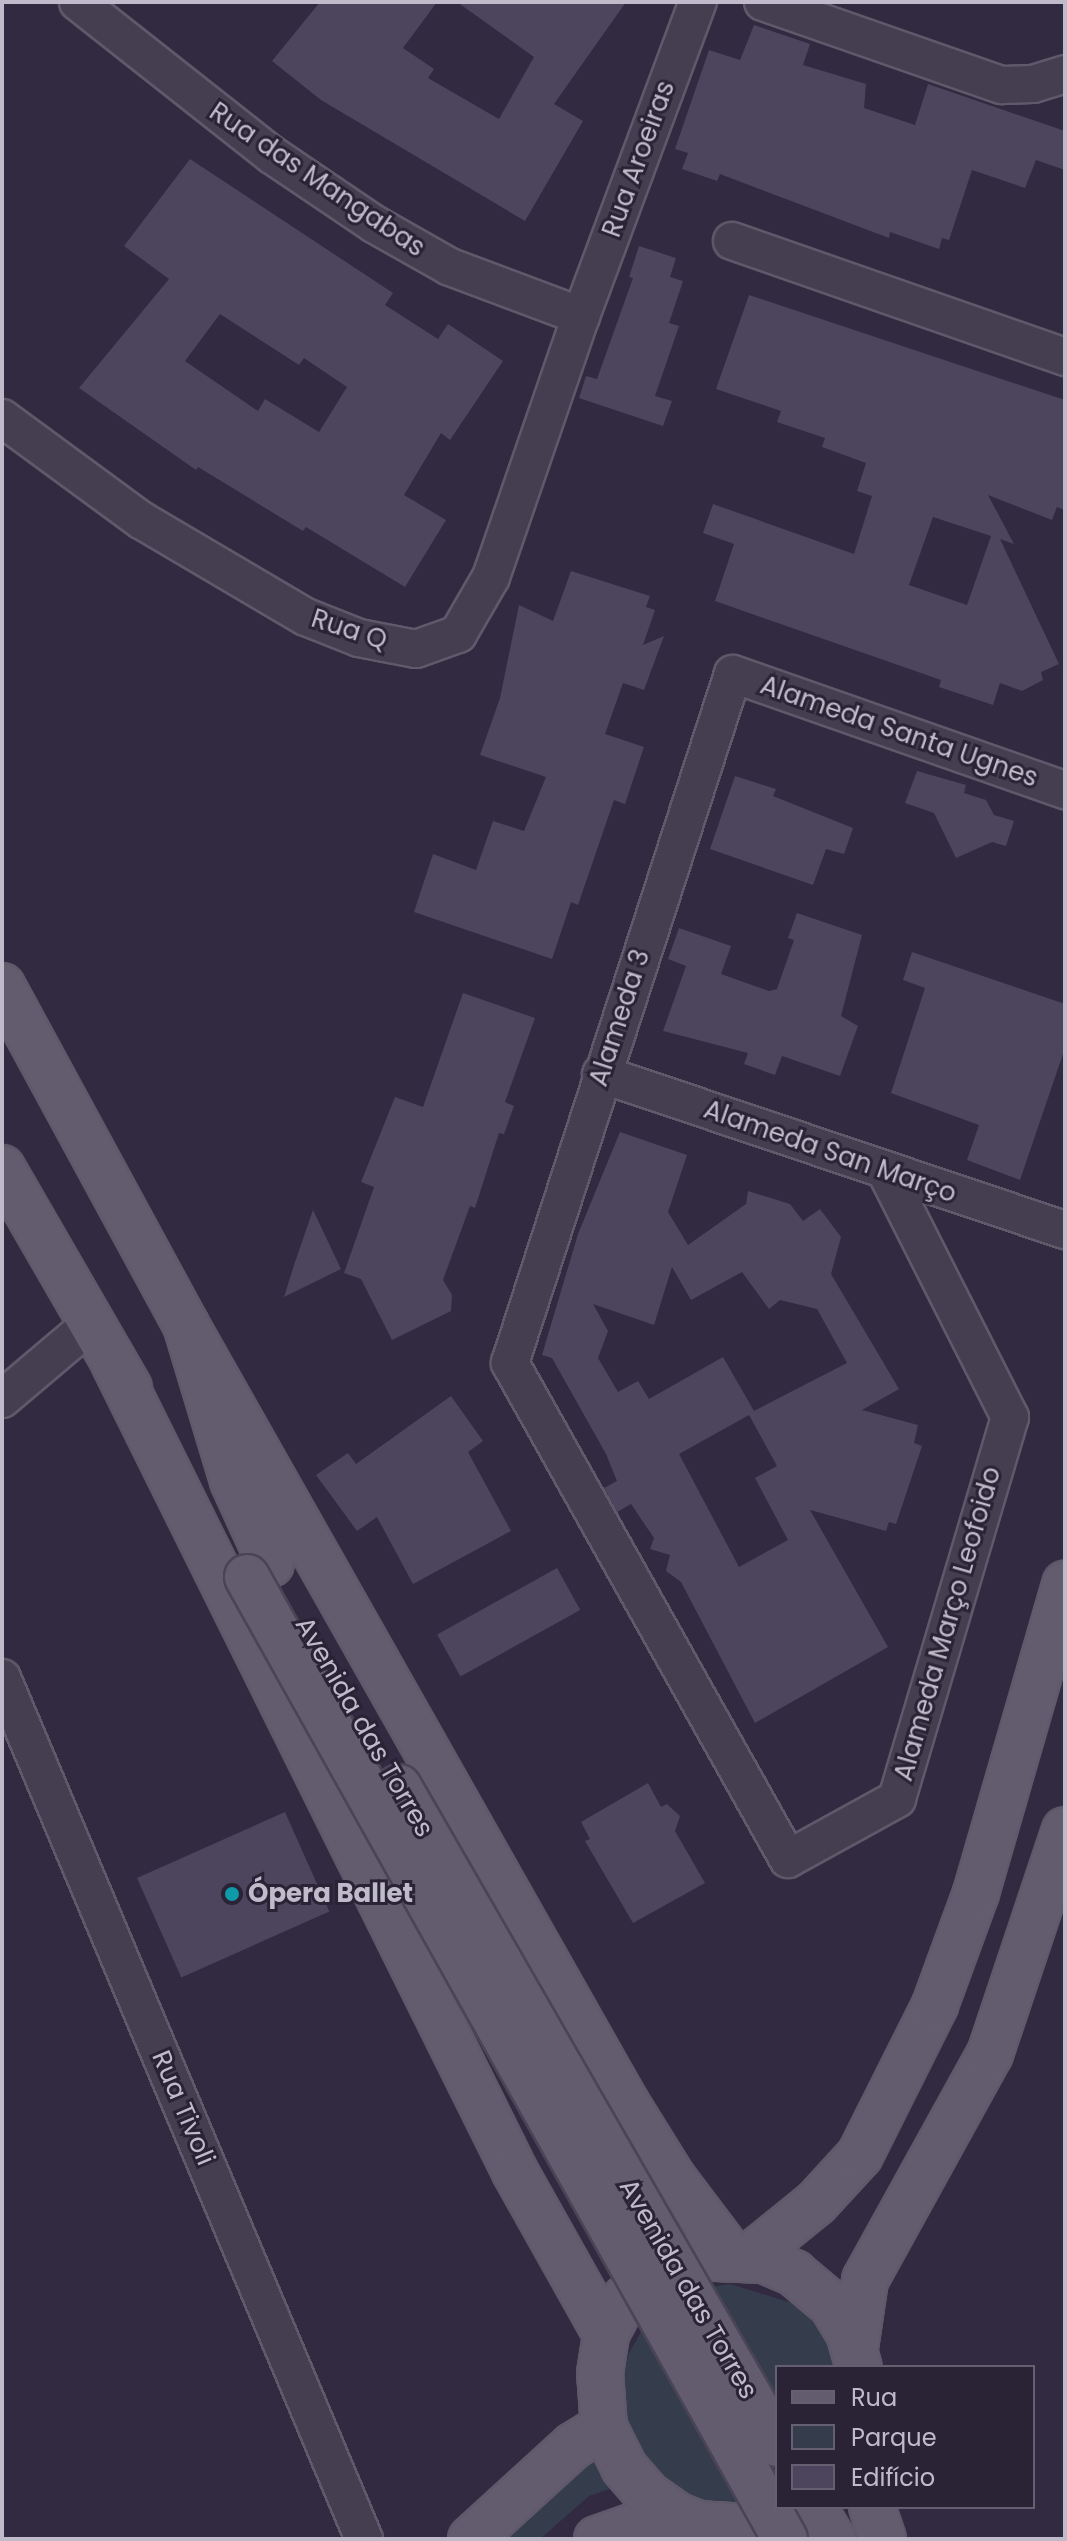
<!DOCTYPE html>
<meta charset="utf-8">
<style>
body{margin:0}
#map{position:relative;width:1067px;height:2541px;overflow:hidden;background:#312a40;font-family:Poppins,sans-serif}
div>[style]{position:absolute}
.green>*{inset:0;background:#353c4b}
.building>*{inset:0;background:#4c455d;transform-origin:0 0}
.roads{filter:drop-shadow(2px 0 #5f596a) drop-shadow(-2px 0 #5f596a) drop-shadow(0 2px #5f596a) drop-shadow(0 -2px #5f596a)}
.minor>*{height:36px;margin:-18px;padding:0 18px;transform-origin:18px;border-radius:18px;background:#443e50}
.major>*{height:44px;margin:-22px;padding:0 22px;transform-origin:22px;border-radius:22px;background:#635c6f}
.bridges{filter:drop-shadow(2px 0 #4a4556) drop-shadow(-2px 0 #4a4556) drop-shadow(0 2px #4a4556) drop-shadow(0 -2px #4a4556)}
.major-bridge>*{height:44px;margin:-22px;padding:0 22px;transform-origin:22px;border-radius:22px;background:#635c6f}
.dots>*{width:22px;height:22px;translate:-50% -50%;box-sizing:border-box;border:4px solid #292335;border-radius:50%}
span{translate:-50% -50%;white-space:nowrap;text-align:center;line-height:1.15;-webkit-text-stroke:6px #292335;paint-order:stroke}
.street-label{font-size:26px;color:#c0bbca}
.poi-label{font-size:26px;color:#c0bbca;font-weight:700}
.left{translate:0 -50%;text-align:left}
.frame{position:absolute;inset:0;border:4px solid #c0bbca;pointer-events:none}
.legend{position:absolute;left:775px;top:2365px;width:260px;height:144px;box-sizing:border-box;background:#292335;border:2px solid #656071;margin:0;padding:10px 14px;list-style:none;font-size:24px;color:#c0bbca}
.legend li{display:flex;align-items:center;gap:16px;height:40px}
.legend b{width:40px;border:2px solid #656071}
</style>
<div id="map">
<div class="green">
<div style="clip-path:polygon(730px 2284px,795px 2304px,826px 2333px,842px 2367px,777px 2367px,777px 2501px,714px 2513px,667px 2489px,627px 2437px,621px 2383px,629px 2353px,645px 2325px,698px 2289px)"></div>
<div style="clip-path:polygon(589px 2444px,615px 2487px,589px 2496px,540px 2539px,494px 2539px)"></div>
</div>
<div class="building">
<div style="clip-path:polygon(320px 2px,437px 2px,403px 48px,434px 69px,428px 78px,499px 119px,534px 57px,457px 2px,626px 2px,554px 104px,583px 121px,525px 221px,321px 100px,272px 61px)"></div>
<div style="clip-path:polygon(754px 25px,810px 44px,803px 65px,866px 84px,864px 108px,915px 125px,928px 84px,1065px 131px,1065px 170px,1036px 160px,1025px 188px,972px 170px,949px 240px,942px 238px,939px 249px,890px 232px,889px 238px,720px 174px,717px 181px,682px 169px,688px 153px,675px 149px,709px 50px,740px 60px)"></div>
<div style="clip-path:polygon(evenodd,190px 159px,393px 293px,385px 305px,438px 339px,448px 324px,503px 361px,450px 440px,441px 433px,404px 495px,446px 520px,405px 587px,306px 527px,303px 531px,198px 467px,196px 470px,79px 388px,169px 279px,124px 246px,190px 159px,220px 314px,299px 365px,304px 358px,347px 387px,319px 432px,265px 399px,258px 411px,185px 361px,220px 314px)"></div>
<div style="clip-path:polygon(639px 246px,676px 258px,670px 277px,683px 281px,669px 323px,679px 326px,655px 396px,672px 401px,663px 426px,579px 398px,586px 376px,597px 379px,633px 278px,629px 277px)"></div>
<div style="clip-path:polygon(evenodd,749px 295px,1065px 400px,1065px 510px,1057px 507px,1052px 520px,988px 495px,1014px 544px,1000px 539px,1059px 664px,1041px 672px,1043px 680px,1022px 691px,1000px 683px,993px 705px,939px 687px,941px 680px,715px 601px,734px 544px,703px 533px,713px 504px,854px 554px,872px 496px,857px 491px,866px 463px,822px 447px,825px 438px,777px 422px,781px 411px,716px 389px,749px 295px,933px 517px,991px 536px,967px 605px,909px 585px,933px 517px)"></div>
<div style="clip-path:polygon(571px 571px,650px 596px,646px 607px,655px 610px,643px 645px,664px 636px,644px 690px,623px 683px,605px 734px,644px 747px,625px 804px,614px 800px,578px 905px,571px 902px,552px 959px,414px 912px,433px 854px,476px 870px,493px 821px,524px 831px,546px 777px,480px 755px,500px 698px,519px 605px,553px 621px)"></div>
<div style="clip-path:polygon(917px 771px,966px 785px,964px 793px,986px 800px,994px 815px,1014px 821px,1006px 846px,992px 842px,956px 858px,934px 813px,905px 803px)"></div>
<div style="clip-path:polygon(735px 776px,776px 789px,773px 796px,853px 828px,844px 854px,826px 849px,813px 885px,710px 849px)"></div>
<div style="clip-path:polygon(797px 913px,862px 935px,841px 1016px,858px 1026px,840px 1076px,782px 1056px,775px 1075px,744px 1064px,748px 1053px,663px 1031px,686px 966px,668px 959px,679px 928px,731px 946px,721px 974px,769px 991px,777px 989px,794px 940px,788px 938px)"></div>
<div style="clip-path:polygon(912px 952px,1065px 1004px,1065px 1048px,1020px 1180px,967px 1160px,979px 1125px,891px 1093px,925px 988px,903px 980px)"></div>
<div style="clip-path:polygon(463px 993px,535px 1018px,505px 1102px,514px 1106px,504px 1134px,499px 1133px,475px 1208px,470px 1206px,443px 1280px,452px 1295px,451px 1311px,392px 1340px,361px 1279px,344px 1273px,374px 1187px,361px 1182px,395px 1097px,423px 1107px)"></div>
<div style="clip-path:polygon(evenodd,620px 1132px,687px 1155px,668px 1212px,688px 1245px,746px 1204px,748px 1191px,790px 1204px,803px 1221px,820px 1209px,841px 1237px,831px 1274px,899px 1389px,862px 1410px,918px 1425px,914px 1443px,922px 1446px,896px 1524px,889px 1522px,886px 1531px,810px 1510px,888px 1647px,755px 1723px,681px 1582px,666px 1571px,670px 1555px,650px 1549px,654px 1538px,631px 1504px,617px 1512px,604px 1488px,617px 1481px,606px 1454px,552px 1358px,542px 1355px,578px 1234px,620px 1132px,672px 1267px,691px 1300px,742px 1272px,769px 1309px,780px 1300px,817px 1309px,847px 1363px,754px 1411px,723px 1357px,649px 1399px,638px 1381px,618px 1392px,598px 1358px,608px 1331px,593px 1304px,654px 1325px,672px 1267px,620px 1132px,749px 1415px,777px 1466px,755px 1478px,788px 1540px,739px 1567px,679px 1454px,749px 1415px)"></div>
<div style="clip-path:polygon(313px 1210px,341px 1269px,284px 1297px,295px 1262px)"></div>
<div style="clip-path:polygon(451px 1396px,483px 1441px,468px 1452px,511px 1531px,413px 1584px,377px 1517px,357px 1531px,316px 1475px,348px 1453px,356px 1464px)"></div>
<div style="left:557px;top:1568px;width:48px;height:137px;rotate:61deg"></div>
<div style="clip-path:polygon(648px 1783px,661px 1807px,667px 1804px,680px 1816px,675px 1831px,705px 1883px,633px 1923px,585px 1841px,590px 1839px,581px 1822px)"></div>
<div style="left:285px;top:1812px;width:109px;height:162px;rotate:66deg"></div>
</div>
<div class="roads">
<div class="minor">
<div style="left:78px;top:2px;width:247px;rotate:38.3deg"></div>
<div style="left:272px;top:155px;width:123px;rotate:34.1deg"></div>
<div style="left:374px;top:224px;width:87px;rotate:29.5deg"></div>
<div style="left:450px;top:267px;width:140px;rotate:20.5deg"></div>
<div style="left:763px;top:2px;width:253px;rotate:19.2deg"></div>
<div style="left:1002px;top:85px;width:31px;rotate:-2deg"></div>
<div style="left:1033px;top:84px;width:34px;rotate:-17deg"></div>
<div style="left:732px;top:241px;width:353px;rotate:19.2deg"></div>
<div style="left:2px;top:418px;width:172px;rotate:36.3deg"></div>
<div style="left:141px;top:520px;width:191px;rotate:30.5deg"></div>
<div style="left:306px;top:617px;width:57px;rotate:21.6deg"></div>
<div style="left:359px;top:638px;width:58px;rotate:10.9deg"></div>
<div style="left:416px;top:649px;width:45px;rotate:-19.7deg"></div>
<div style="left:458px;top:634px;width:66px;rotate:-59.9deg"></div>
<div style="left:491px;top:577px;width:276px;rotate:-71deg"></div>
<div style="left:581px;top:316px;width:335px;rotate:-69.6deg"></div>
<div style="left:601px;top:1074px;width:490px;rotate:18.6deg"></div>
<div style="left:886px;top:1172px;width:275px;rotate:63.2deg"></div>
<div style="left:1010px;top:1417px;width:398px;rotate:106.5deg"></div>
<div style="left:897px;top:1799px;width:124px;rotate:151.2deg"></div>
<div style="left:788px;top:1859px;width:569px;rotate:-119.27deg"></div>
<div style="left:510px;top:1363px;width:724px;rotate:-72.07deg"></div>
<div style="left:733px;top:674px;width:352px;rotate:19.3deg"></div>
<div style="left:2px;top:1399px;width:118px;rotate:-40.2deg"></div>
<div style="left:2px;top:1678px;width:934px;rotate:67.2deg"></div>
</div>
<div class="major">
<div style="left:2px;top:986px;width:386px;rotate:61.5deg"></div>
<div style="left:186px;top:1325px;width:163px;rotate:73.2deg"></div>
<div style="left:233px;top:1481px;width:91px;rotate:65.4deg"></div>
<div style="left:2px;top:1168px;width:254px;rotate:60deg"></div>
<div style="left:186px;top:1325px;width:894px;rotate:60.51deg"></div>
<div style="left:626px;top:2103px;width:87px;rotate:58.1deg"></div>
<div style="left:672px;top:2177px;width:98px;rotate:52.9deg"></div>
<div style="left:114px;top:1363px;width:903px;rotate:63.63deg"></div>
<div style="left:515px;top:2172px;width:186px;rotate:60.7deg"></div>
<div style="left:748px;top:2258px;width:87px;rotate:-39deg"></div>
<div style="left:816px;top:2203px;width:65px;rotate:-47.5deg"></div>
<div style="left:860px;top:2155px;width:168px;rotate:-63.4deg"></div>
<div style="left:935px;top:2005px;width:119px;rotate:-69.9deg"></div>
<div style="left:976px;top:1893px;width:322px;rotate:-73.9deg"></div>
<div style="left:855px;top:2348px;width:69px;rotate:-81.6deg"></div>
<div style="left:865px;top:2280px;width:258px;rotate:-61.1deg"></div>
<div style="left:990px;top:2054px;width:236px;rotate:-71.5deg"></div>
<div style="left:813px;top:2507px;width:37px;rotate:59deg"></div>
<div style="left:872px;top:2507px;width:34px;rotate:71deg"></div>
<div style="left:471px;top:2539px;width:138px;rotate:-42.4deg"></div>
<div style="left:573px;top:2446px;width:36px;rotate:-32deg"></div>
<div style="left:597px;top:2539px;width:54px;rotate:-19.4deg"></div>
<div style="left:648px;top:2521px;width:99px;rotate:3.5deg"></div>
<div style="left:747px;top:2527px;width:55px;rotate:-21.4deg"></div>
<div style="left:720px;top:2539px;width:13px;rotate:-129deg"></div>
<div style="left:712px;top:2529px;width:36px;rotate:-159deg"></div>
<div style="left:678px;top:2516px;width:37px;rotate:-145deg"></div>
<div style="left:648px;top:2495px;width:37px;rotate:-131deg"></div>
<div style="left:624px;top:2467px;width:45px;rotate:-116.6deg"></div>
<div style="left:604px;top:2427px;width:54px;rotate:-94.2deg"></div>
<div style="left:600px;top:2373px;width:39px;rotate:-81deg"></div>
<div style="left:606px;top:2334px;width:40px;rotate:-62deg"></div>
<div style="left:625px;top:2299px;width:40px;rotate:-43deg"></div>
<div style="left:654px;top:2272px;width:40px;rotate:-22deg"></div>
<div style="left:691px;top:2257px;width:73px;rotate:2.4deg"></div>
<div style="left:764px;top:2260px;width:33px;rotate:23deg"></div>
<div style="left:794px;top:2273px;width:50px;rotate:40.1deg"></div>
<div style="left:832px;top:2305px;width:33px;rotate:59deg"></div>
<div style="left:849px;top:2333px;width:35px;rotate:74deg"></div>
</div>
</div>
<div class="bridges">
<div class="major-bridge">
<div style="left:247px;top:1577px;width:1102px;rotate:60.78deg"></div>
<div style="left:399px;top:1787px;width:758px;rotate:60.09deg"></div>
</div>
</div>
<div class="dots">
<div style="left:232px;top:1894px;background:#0f9aa8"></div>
</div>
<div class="street-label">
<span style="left:639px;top:159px;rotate:-70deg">Rua Aroeiras</span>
<span style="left:317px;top:180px;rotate:34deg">Rua das Mangabas</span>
<span style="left:349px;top:630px;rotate:18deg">Rua Q</span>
<span style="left:899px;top:732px;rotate:19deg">Alameda Santa Ugnes</span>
<span style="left:620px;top:1018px;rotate:-72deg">Alameda 3</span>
<span style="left:830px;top:1152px;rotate:19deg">Alameda San Março</span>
<span style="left:948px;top:1624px;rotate:-74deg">Alameda Março Leofoido</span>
<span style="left:364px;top:1727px;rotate:60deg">Avenida das Torres</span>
<span style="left:183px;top:2108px;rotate:67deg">Rua Tivoli</span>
<span style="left:688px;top:2289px;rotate:60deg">Avenida das Torres</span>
</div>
<div class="poi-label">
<span class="left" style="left:248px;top:1894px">Ópera Ballet</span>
</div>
<div class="frame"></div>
<ul class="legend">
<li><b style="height:10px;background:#635c6f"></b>Rua</li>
<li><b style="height:22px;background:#353c4b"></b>Parque</li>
<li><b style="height:22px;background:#4c455d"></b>Edifício</li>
</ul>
</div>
